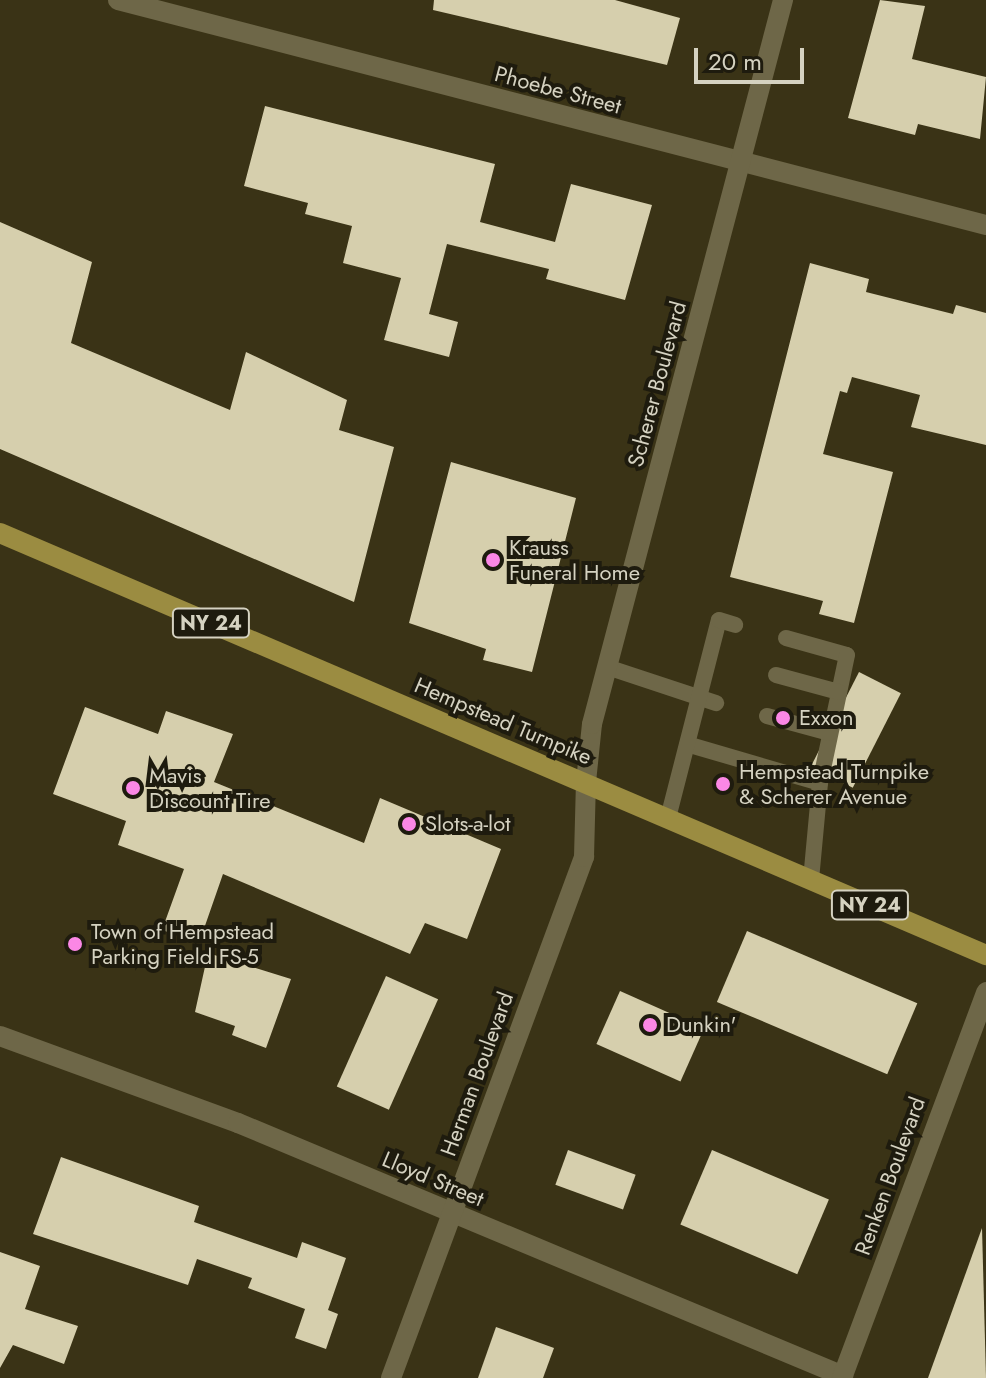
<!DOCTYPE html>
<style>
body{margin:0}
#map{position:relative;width:986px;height:1378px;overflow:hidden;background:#3a3316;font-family:Jost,sans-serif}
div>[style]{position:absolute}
.building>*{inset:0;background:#d6cfad;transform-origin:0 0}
.lane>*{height:16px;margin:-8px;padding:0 8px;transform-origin:8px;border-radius:8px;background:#6e6748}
.street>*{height:20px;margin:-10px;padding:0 10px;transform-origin:10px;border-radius:10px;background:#6e6748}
.secondary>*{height:20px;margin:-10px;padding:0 10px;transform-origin:10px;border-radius:10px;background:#6e6748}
.primary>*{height:20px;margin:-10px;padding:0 10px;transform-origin:10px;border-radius:10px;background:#9b8c41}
.dots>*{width:22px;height:22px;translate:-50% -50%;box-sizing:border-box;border:4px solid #1e1b0e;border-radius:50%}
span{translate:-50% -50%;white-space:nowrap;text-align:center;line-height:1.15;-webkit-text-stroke:8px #1e1b0e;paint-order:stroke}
.shield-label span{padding:2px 6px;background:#1e1b0e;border:2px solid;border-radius:6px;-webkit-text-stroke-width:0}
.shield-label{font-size:20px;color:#d5d2c1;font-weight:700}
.street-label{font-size:22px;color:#d5d2c1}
.poi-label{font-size:22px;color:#d5d2c1}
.left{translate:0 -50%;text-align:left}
.scale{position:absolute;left:694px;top:48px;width:110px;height:36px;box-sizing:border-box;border:4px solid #d5d2c1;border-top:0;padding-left:10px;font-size:24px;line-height:28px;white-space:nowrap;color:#d5d2c1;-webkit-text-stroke:6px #1e1b0e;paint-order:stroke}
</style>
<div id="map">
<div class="building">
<div style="clip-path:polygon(434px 0,615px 0,680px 18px,667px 65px,433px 10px)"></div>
<div style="clip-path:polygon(880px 0,925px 6px,912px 59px,986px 77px,980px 139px,918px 124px,915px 135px,848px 118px)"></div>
<div style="clip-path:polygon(265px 106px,495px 164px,480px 222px,555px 242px,571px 184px,652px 205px,625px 300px,546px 279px,549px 269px,447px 244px,429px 314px,458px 322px,449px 357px,384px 340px,401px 278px,343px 263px,352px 226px,305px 214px,308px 203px,244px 186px)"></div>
<div style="clip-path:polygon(0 222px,92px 262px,71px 343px,230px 410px,246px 352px,347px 400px,339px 430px,394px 447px,354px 602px,0 449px)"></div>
<div style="clip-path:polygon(810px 263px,869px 279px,866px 292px,953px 314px,956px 305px,986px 313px,986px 445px,911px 427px,920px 395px,852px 377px,847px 393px,840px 391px,823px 454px,893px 472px,854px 623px,819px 614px,823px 601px,730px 577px)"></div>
<div style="clip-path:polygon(451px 462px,576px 498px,532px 672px,483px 660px,486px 649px,409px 623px)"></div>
<div style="left:859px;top:672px;width:47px;height:106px;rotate:27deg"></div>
<div style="clip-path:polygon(85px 707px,158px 734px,166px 711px,233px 734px,214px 782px,364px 843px,380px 798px,501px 849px,467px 939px,425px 923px,410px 954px,223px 874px,199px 943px,162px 930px,184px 869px,118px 845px,126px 821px,53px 794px)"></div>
<div style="left:747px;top:931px;width:185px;height:77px;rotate:23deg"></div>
<div style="clip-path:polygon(208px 953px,291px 979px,266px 1048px,232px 1035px,235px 1026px,195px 1012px)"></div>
<div style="left:386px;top:976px;width:57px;height:121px;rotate:24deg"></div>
<div style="left:620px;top:991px;width:92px;height:58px;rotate:24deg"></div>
<div style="left:568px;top:1150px;width:72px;height:37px;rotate:20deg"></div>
<div style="left:712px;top:1150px;width:127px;height:81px;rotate:23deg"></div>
<div style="clip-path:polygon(61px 1157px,199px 1206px,194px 1222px,297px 1258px,302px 1242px,346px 1258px,328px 1310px,338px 1314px,326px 1349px,295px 1338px,305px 1309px,248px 1288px,252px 1278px,197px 1259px,188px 1285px,33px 1234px)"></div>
<div style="clip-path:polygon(982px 1228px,986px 1378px,928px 1378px)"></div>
<div style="clip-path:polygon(0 1252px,40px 1266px,25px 1309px,78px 1326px,64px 1364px,13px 1345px,0 1368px)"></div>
<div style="clip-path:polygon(496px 1327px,554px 1348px,543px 1378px,478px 1378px)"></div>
</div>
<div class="lane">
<div style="left:786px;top:638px;width:63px;rotate:15.6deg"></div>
<div style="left:847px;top:655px;width:131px;rotate:101.9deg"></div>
<div style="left:820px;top:783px;width:97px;rotate:95.3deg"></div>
<div style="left:607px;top:667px;width:115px;rotate:18.3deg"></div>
<div style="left:776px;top:675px;width:65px;rotate:15.1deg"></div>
<div style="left:767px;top:716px;width:64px;rotate:15.3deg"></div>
<div style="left:690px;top:745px;width:135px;rotate:16.3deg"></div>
<div style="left:668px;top:818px;width:204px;rotate:-75.6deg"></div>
<div style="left:719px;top:620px;width:17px;rotate:17deg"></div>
</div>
<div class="street">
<div style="left:118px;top:0;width:897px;rotate:14.53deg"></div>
<div style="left:0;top:1036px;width:253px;rotate:20.1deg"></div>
<div style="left:238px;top:1123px;width:656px;rotate:22.69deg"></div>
<div style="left:391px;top:1378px;width:556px;rotate:-69.67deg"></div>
<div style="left:584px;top:857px;width:75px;rotate:-88.5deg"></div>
<div style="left:842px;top:1378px;width:412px;rotate:-69.5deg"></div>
</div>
<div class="secondary">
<div style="left:586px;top:782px;width:58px;rotate:-84.1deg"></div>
<div style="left:592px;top:724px;width:749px;rotate:-75.22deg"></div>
</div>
<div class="primary">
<div style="left:0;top:533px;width:1073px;rotate:23.17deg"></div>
</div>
<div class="dots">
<div style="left:493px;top:560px;background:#fb87e5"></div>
<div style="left:783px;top:718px;background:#fb87e5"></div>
<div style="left:723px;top:784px;background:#fb87e5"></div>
<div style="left:133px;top:788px;background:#fb87e5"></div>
<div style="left:409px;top:824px;background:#fb87e5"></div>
<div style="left:75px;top:944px;background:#fb87e5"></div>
<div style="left:650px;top:1025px;background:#fb87e5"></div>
</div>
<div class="shield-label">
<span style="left:211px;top:623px">NY 24</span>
<span style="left:870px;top:905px">NY 24</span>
</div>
<div class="street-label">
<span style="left:558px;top:90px;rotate:15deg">Phoebe Street</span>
<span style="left:657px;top:384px;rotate:-75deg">Scherer Boulevard</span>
<span style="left:503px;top:721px;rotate:23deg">Hempstead Turnpike</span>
<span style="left:477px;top:1074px;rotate:-70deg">Herman Boulevard</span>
<span style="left:890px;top:1176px;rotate:-70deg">Renken Boulevard</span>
<span style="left:433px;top:1179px;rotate:23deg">Lloyd Street</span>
</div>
<div class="poi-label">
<span class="left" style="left:509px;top:560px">Krauss<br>Funeral Home</span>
<span class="left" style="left:799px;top:718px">Exxon</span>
<span class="left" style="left:739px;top:784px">Hempstead Turnpike<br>&amp; Scherer Avenue</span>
<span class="left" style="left:149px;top:788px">Mavis<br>Discount Tire</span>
<span class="left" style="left:425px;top:824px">Slots-a-lot</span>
<span class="left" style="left:91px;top:944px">Town of Hempstead<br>Parking Field FS-5</span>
<span class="left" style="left:666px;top:1025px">Dunkin'</span>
</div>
<div class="scale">20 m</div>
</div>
